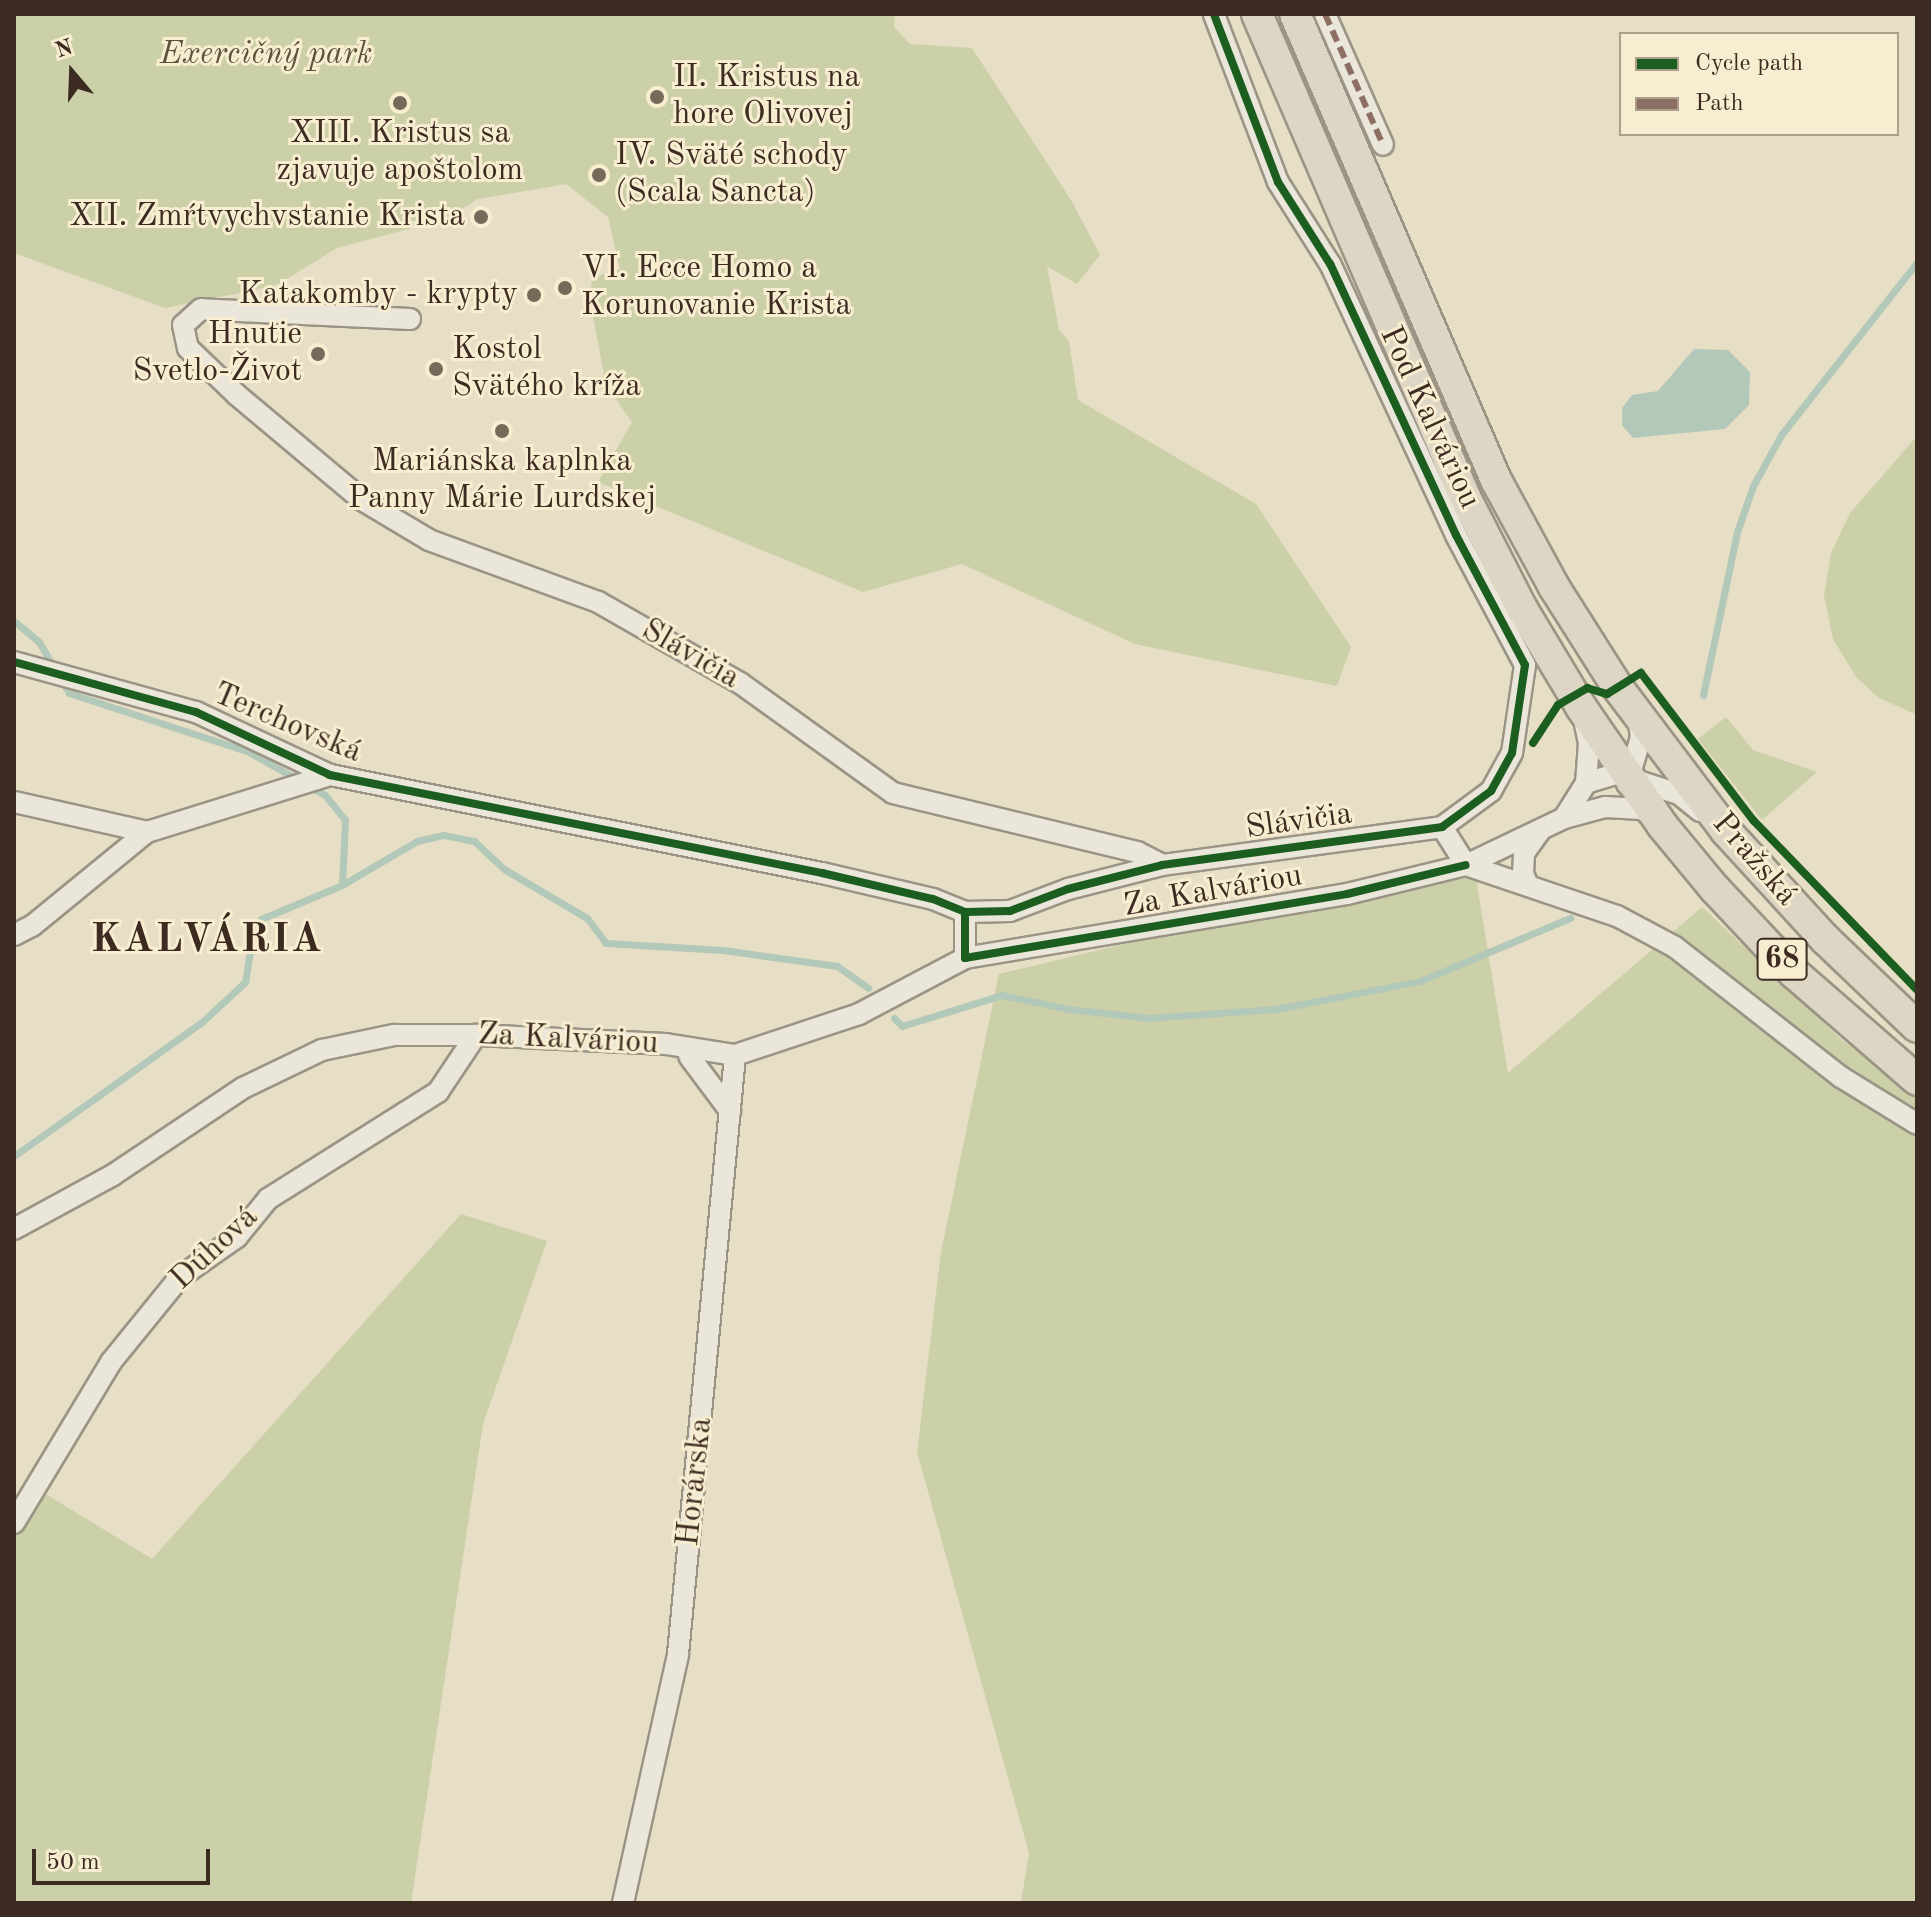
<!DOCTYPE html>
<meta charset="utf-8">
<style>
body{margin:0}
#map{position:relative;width:1931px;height:1917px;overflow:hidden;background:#e6dec5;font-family:"Old Standard TT",serif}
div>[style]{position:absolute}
.green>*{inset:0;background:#ccd0a9}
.water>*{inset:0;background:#b2c8b8}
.stream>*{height:7px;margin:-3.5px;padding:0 3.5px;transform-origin:3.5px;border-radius:3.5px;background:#b2c8b8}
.roads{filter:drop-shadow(2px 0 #9b9485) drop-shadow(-2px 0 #9b9485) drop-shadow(0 2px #9b9485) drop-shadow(0 -2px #9b9485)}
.street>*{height:20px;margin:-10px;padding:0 10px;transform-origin:10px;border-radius:10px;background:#eae6d9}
.primary>*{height:30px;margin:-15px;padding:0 15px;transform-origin:15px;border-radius:15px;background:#ded6c4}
.quiet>*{height:6px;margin-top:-3px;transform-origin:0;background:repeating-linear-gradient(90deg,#8d6e63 0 12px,transparent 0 18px)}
.cycleway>*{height:8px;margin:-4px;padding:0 4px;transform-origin:4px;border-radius:4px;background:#1b5e20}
.dots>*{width:22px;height:22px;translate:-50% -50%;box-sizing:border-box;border:4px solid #f8edd0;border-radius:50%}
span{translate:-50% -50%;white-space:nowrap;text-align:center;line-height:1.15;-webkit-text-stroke:6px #f8edd0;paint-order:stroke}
.shield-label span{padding:2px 6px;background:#f8edd0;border:2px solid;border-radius:6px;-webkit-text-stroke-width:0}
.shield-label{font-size:30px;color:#3b2b21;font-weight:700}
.park-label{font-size:32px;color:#5a523d;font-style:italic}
.poi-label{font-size:32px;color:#3b2b21}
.left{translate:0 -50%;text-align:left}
.right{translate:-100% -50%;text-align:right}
.street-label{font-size:32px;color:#3b2b21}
.district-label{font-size:40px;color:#3b2b21;font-weight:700;letter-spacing:2px}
.frame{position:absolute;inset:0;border:16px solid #3b2b21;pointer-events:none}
.legend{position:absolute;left:1619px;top:32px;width:280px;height:104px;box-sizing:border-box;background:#f8edd0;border:2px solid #ac9f8a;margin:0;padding:10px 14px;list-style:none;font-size:24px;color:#3b2b21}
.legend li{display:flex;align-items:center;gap:16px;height:40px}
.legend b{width:40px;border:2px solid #ac9f8a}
.north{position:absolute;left:32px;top:32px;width:80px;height:80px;-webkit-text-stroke:6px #f8edd0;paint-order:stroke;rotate:341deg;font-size:22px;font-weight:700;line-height:32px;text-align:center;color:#3b2b21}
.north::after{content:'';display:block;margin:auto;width:28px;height:36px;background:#3b2b21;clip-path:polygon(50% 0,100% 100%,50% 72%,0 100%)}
.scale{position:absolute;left:32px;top:1849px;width:178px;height:36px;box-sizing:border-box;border:4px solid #3b2b21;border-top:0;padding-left:10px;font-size:24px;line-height:28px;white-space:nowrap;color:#3b2b21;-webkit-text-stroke:6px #f8edd0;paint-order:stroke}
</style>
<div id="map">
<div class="green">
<div style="clip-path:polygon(14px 14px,895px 14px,894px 27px,910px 44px,972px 48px,1071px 200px,1100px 255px,1077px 284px,1047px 266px,1059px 330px,1069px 341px,1078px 400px,1256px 504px,1351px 647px,1337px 686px,1135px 644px,962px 564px,863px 592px,598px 482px,632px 422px,606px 385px,590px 301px,592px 278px,620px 269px,608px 217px,566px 184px,478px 199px,443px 220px,337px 248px,275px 286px,165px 308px,14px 253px)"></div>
<div style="clip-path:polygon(1917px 436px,1917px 715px,1879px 698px,1856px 677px,1833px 639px,1824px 596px,1831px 553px,1850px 513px)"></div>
<div style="clip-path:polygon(1726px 717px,1753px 750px,1817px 772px,1762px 820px,1698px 739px)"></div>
<div style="clip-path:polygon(1473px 860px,1508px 1073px,1702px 907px,1842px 1040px,1917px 1092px,1917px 1903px,1021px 1903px,1029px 1853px,917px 1452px,941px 1252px,999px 974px)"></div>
<div style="clip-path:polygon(461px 1214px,547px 1241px,483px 1424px,411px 1903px,14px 1903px,14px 1539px,36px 1488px,152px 1559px)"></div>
</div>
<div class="water">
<div style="clip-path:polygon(1694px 349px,1728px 350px,1750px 372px,1749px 405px,1725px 429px,1633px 438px,1622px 425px,1622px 408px,1632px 395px,1658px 391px)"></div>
</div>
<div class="stream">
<div style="left:14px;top:621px;width:33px;rotate:40deg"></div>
<div style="left:39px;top:642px;width:59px;rotate:59.5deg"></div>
<div style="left:69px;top:693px;width:189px;rotate:18.1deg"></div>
<div style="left:249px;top:752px;width:87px;rotate:29.5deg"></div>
<div style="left:325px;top:795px;width:32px;rotate:51deg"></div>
<div style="left:345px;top:820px;width:65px;rotate:92.6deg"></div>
<div style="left:1703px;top:695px;width:167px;rotate:-78.2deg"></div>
<div style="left:1737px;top:532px;width:49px;rotate:-70.8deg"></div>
<div style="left:1753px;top:486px;width:58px;rotate:-61.2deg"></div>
<div style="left:1781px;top:435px;width:220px;rotate:-51.8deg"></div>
<div style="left:894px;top:1018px;width:11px;rotate:45deg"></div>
<div style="left:902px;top:1026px;width:105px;rotate:-17.2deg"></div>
<div style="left:1002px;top:995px;width:67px;rotate:12deg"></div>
<div style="left:1068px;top:1009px;width:81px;rotate:6.4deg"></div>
<div style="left:1148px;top:1018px;width:129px;rotate:-4deg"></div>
<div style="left:1277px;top:1009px;width:146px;rotate:-11.1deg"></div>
<div style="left:1420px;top:981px;width:163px;rotate:-22.8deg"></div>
<div style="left:14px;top:1156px;width:231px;rotate:-35.5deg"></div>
<div style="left:202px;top:1022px;width:59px;rotate:-42.9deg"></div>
<div style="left:245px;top:982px;width:50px;rotate:-80.7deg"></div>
<div style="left:253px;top:933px;width:16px;rotate:-60deg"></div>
<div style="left:261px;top:919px;width:88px;rotate:-22.8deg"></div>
<div style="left:342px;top:885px;width:87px;rotate:-30.4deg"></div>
<div style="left:417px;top:841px;width:27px;rotate:-13deg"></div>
<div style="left:443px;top:835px;width:32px;rotate:11deg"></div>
<div style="left:474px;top:841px;width:41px;rotate:43deg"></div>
<div style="left:504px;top:869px;width:96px;rotate:30.6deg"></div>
<div style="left:587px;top:918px;width:31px;rotate:53deg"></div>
<div style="left:606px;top:943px;width:117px;rotate:3.4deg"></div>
<div style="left:723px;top:950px;width:115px;rotate:8deg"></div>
<div style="left:837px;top:966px;width:38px;rotate:35deg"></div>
</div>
<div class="roads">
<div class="street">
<div style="left:1325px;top:14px;width:143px;rotate:66.1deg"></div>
<div style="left:410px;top:319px;width:209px;rotate:-177.3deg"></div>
<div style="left:201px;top:309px;width:24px;rotate:138deg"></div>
<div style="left:183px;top:325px;width:24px;rotate:78deg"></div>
<div style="left:188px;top:348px;width:68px;rotate:43.8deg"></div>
<div style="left:237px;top:395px;width:163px;rotate:40deg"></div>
<div style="left:362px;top:500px;width:78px;rotate:30.8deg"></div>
<div style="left:429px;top:540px;width:180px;rotate:20.1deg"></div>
<div style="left:598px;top:602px;width:163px;rotate:29.7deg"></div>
<div style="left:740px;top:683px;width:188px;rotate:35.7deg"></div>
<div style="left:893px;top:793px;width:251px;rotate:13.6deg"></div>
<div style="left:1137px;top:852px;width:28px;rotate:27deg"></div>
<div style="left:14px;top:662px;width:189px;rotate:15.4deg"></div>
<div style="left:196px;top:712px;width:148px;rotate:25.2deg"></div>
<div style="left:330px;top:775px;width:502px;rotate:11.27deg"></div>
<div style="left:822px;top:873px;width:114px;rotate:13.2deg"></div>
<div style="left:933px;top:899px;width:35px;rotate:22deg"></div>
<div style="left:965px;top:912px;width:45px;rotate:-1.3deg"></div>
<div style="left:1010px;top:911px;width:62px;rotate:-20.8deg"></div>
<div style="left:1068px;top:889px;width:97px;rotate:-14.3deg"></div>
<div style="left:1162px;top:865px;width:283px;rotate:-7.7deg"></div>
<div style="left:1442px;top:827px;width:61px;rotate:-36.3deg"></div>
<div style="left:1491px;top:791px;width:43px;rotate:-61.1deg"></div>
<div style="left:1512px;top:753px;width:89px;rotate:-81.6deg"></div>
<div style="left:1525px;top:665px;width:147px;rotate:-118deg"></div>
<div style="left:1456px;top:535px;width:299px;rotate:-114.9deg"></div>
<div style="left:1330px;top:264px;width:97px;rotate:-122.4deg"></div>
<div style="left:1278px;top:182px;width:180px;rotate:-110.9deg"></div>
<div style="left:1586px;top:783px;width:31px;rotate:-17deg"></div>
<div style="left:1616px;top:774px;width:66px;rotate:17.6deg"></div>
<div style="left:1679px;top:794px;width:27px;rotate:39deg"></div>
<div style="left:1627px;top:784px;width:49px;rotate:-73.4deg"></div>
<div style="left:1641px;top:737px;width:22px;rotate:-98deg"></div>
<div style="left:14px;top:802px;width:136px;rotate:12.7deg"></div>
<div style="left:1564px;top:818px;width:41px;rotate:-57.8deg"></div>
<div style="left:1586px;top:783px;width:40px;rotate:-85.7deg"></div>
<div style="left:1589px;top:743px;width:25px;rotate:-102deg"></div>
<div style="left:1442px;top:827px;width:45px;rotate:57.7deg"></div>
<div style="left:1466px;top:865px;width:159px;rotate:18.7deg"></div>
<div style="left:1617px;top:916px;width:66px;rotate:28.1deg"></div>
<div style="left:1675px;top:947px;width:211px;rotate:38.1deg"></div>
<div style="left:1841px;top:1077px;width:89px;rotate:31.7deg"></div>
<div style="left:1528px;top:885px;width:12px;rotate:-114deg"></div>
<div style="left:1523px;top:874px;width:21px;rotate:-87deg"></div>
<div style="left:1524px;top:853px;width:26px;rotate:-54deg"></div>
<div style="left:14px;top:935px;width:20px;rotate:-27deg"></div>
<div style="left:32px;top:926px;width:149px;rotate:-39.3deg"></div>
<div style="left:147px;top:832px;width:192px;rotate:-17.3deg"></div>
<div style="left:965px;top:958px;width:46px;rotate:-90deg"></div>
<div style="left:689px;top:1056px;width:69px;rotate:53.3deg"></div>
<div style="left:14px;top:1229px;width:113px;rotate:-28.6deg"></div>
<div style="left:113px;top:1175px;width:156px;rotate:-33.8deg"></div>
<div style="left:243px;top:1088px;width:88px;rotate:-25.7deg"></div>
<div style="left:322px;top:1050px;width:74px;rotate:-11.8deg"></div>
<div style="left:394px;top:1035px;width:82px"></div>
<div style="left:476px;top:1035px;width:190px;rotate:2.7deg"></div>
<div style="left:666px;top:1044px;width:70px;rotate:9.1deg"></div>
<div style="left:735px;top:1055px;width:131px;rotate:-18.3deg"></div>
<div style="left:859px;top:1014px;width:120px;rotate:-27.8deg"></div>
<div style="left:965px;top:958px;width:387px;rotate:-9.5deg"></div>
<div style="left:1347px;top:894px;width:122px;rotate:-13.7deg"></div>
<div style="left:1466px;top:865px;width:109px;rotate:-25.6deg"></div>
<div style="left:1564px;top:818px;width:42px;rotate:-15deg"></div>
<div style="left:1605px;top:807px;width:37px;rotate:3deg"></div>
<div style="left:1642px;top:809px;width:15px;rotate:37deg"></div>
<div style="left:14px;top:1523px;width:188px;rotate:-58.9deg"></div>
<div style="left:111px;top:1362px;width:109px;rotate:-50.9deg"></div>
<div style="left:180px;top:1277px;width:70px;rotate:-35.1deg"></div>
<div style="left:237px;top:1237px;width:49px;rotate:-50.8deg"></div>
<div style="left:268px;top:1199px;width:201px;rotate:-32.2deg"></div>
<div style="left:438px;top:1092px;width:69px;rotate:-56.3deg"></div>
<div style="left:623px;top:1903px;width:255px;rotate:-77.5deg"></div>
<div style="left:678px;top:1654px;width:602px;rotate:-84.56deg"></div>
</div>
<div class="primary">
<div style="left:1257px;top:14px;width:528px;rotate:66.69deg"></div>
<div style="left:1466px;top:499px;width:121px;rotate:63deg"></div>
<div style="left:1521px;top:607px;width:117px;rotate:59deg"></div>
<div style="left:1581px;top:707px;width:143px;rotate:55.5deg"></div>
<div style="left:1662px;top:825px;width:83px;rotate:50.4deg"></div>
<div style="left:1715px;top:889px;width:115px;rotate:46.8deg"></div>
<div style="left:1794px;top:973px;width:163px;rotate:41deg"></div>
<div style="left:1295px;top:14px;width:508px;rotate:66.67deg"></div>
<div style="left:1496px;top:480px;width:122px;rotate:61.5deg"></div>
<div style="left:1554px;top:587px;width:120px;rotate:57.6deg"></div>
<div style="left:1618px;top:688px;width:179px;rotate:52.9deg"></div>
<div style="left:1726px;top:831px;width:147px;rotate:47.5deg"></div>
<div style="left:1825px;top:939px;width:127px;rotate:43.7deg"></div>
</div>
</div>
<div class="quiet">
<div style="left:1325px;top:14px;width:143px;rotate:66.1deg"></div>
</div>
<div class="cycleway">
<div style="left:14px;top:662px;width:189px;rotate:15.4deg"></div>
<div style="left:196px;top:712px;width:148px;rotate:25.2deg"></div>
<div style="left:330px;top:775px;width:502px;rotate:11.27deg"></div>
<div style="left:822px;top:873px;width:114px;rotate:13.2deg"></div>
<div style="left:933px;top:899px;width:35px;rotate:22deg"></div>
<div style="left:965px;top:912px;width:45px;rotate:-1.3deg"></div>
<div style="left:1010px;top:911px;width:62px;rotate:-20.8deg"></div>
<div style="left:1068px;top:889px;width:97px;rotate:-14.3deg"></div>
<div style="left:1162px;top:865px;width:283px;rotate:-7.7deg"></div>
<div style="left:1442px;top:827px;width:61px;rotate:-36.3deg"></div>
<div style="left:1491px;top:791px;width:43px;rotate:-61.1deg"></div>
<div style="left:1512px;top:753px;width:89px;rotate:-81.6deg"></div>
<div style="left:1525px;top:665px;width:147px;rotate:-118deg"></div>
<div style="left:1456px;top:535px;width:299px;rotate:-114.9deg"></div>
<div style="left:1330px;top:264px;width:97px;rotate:-122.4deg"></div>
<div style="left:1278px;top:182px;width:180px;rotate:-110.9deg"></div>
<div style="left:1533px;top:743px;width:45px;rotate:-56.7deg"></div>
<div style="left:1558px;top:705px;width:34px;rotate:-30deg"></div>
<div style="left:1587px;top:688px;width:21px;rotate:17deg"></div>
<div style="left:1607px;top:694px;width:40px;rotate:-32deg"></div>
<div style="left:1641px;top:673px;width:185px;rotate:52.7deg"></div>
<div style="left:1753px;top:820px;width:236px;rotate:46deg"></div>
<div style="left:965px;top:912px;width:46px;rotate:90deg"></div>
<div style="left:965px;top:958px;width:387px;rotate:-9.5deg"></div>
<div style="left:1347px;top:894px;width:122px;rotate:-13.7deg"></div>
</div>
<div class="dots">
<div style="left:657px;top:97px;background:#776a5a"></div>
<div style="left:400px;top:103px;background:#776a5a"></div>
<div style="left:599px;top:175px;background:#776a5a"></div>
<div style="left:481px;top:217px;background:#776a5a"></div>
<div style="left:565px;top:288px;background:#776a5a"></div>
<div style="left:534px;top:295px;background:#776a5a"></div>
<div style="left:318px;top:354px;background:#776a5a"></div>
<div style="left:436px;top:369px;background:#776a5a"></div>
<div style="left:502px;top:431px;background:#776a5a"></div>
</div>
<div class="shield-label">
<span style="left:1782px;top:959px">68</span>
</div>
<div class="park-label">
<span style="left:266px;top:55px">Exercičný park</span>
</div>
<div class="poi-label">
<span class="left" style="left:673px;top:97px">II. Kristus na<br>hore Olivovej</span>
<span style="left:400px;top:153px">XIII. Kristus sa<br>zjavuje apoštolom</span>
<span class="left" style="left:615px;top:175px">IV. Sväté schody<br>(Scala Sancta)</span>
<span class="right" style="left:465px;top:217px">XII. Zmŕtvychvstanie Krista</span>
<span class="left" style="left:581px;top:288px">VI. Ecce Homo a<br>Korunovanie Krista</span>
<span class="right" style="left:518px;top:295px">Katakomby - krypty</span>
<span class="right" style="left:302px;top:354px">Hnutie<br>Svetlo-Život</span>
<span class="left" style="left:452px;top:369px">Kostol<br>Svätého kríža</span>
<span style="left:502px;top:481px">Mariánska kaplnka<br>Panny Márie Lurdskej</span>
</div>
<div class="street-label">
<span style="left:1429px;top:418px;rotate:65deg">Pod Kalváriou</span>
<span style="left:690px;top:655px;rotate:30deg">Slávičia</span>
<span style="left:287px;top:724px;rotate:23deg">Terchovská</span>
<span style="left:1299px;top:822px;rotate:-8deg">Slávičia</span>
<span style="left:1754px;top:860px;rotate:49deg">Pražská</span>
<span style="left:1213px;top:892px;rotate:-10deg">Za Kalváriou</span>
<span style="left:568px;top:1040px;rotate:3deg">Za Kalváriou</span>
<span style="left:215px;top:1249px;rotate:-43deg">Dúhová</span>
<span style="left:696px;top:1482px;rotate:-84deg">Horárska</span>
</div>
<div class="district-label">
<span style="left:207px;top:941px">KALVÁRIA</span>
</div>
<div class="frame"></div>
<ul class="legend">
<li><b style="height:10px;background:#1b5e20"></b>Cycle path</li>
<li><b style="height:10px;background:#8d6e63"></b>Path</li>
</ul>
<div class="north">N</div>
<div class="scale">50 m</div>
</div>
